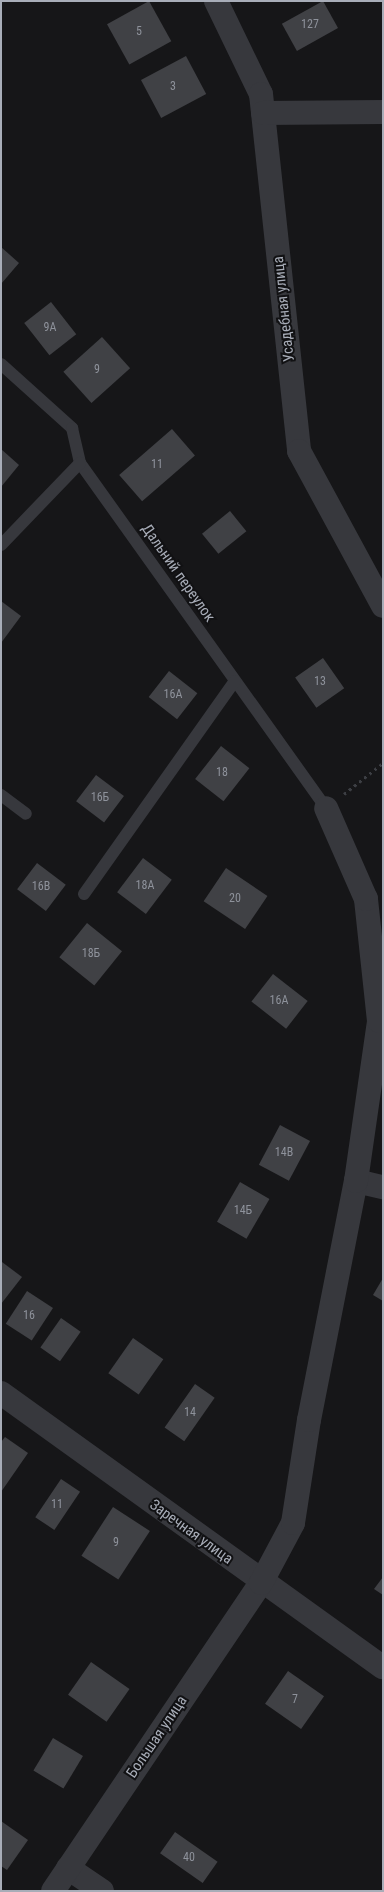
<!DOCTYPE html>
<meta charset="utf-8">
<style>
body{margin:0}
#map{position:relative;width:384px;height:1892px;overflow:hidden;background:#161618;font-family:"Roboto Condensed",sans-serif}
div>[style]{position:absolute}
.building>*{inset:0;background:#404145;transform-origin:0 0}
.path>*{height:3px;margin-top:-1.5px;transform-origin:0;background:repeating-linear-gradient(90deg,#3d3f44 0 2.5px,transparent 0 6.5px)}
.service>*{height:12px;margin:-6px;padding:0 6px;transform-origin:6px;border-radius:6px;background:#37383d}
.minor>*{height:24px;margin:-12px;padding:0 12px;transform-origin:12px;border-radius:12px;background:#37383d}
span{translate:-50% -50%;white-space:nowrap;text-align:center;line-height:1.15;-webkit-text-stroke:4px #111113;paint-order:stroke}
.number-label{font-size:12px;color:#8e929b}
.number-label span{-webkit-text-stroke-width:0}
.street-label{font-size:15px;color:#a8adb8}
.frame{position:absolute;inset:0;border:2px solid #a8adb8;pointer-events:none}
</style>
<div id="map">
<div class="building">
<div style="left:149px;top:1px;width:46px;height:48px;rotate:61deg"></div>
<div style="left:323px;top:1px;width:31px;height:47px;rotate:61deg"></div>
<div style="left:186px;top:56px;width:43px;height:51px;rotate:62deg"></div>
<div style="clip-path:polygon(1px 247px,19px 263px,1px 284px)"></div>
<div style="left:51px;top:302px;width:41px;height:34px;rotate:52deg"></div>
<div style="left:102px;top:337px;width:42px;height:52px;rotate:48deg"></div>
<div style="left:172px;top:429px;width:35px;height:70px;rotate:49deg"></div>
<div style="clip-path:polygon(1px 449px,19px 465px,1px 487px)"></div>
<div style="left:230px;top:511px;width:26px;height:36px;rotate:51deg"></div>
<div style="clip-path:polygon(1px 601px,21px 616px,1px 643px)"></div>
<div style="left:323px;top:658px;width:37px;height:34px;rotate:55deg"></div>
<div style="left:169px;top:671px;width:36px;height:33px;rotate:38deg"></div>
<div style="left:221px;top:746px;width:36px;height:42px;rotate:38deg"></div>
<div style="left:96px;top:775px;width:35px;height:33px;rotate:37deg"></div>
<div style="left:143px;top:858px;width:36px;height:43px;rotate:37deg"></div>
<div style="left:37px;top:863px;width:36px;height:33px;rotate:37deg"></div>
<div style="left:226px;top:868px;width:50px;height:40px;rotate:34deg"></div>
<div style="left:87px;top:923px;width:45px;height:44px;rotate:39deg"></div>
<div style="left:273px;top:974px;width:44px;height:35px;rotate:38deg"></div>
<div style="left:280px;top:1125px;width:34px;height:45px;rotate:28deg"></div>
<div style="left:240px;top:1182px;width:34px;height:46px;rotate:30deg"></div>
<div style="clip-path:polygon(2px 1262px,22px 1277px,1px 1304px,1px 1264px)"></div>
<div style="clip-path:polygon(383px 1278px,383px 1301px,373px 1295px)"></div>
<div style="left:27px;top:1291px;width:31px;height:39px;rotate:33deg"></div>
<div style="left:61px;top:1318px;width:24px;height:36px;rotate:35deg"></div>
<div style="left:133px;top:1338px;width:37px;height:43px;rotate:35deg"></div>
<div style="left:195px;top:1384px;width:24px;height:53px;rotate:35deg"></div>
<div style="clip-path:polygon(5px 1437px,28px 1453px,1px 1492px,1px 1442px)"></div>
<div style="left:61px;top:1479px;width:23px;height:46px;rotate:34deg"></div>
<div style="left:113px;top:1507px;width:44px;height:58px;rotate:33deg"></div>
<div style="clip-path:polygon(383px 1577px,383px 1595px,374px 1589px)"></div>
<div style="left:91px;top:1662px;width:47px;height:40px;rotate:35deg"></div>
<div style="left:288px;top:1671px;width:44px;height:40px;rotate:35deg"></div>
<div style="left:53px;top:1738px;width:35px;height:38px;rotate:31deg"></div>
<div style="clip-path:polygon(1px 1821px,28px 1840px,7px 1870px,1px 1866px)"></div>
<div style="left:175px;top:1832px;width:52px;height:26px;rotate:35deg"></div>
</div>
<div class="path">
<div style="left:344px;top:794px;width:50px;rotate:-38.5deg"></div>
</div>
<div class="service">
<div style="left:1px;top:364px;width:96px;rotate:42deg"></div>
<div style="left:72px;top:428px;width:36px;rotate:77deg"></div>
<div style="left:80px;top:463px;width:424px;rotate:54.5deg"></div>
<div style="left:1px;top:545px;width:114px;rotate:-46.1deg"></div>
<div style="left:1px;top:795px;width:31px;rotate:37deg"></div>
<div style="left:84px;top:894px;width:261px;rotate:-54.7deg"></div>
</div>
<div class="minor">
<div style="left:216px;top:1px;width:103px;rotate:64.2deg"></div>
<div style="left:261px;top:94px;width:359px;rotate:83.9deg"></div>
<div style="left:299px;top:451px;width:176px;rotate:61.5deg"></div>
<div style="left:263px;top:113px;width:120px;rotate:-0.5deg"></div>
<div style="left:356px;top:1181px;width:28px;rotate:13deg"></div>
<div style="left:1px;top:1393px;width:470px;rotate:35.7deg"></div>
<div style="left:68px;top:1868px;width:41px;rotate:34.1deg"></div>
<div style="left:53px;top:1891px;width:372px;rotate:-56deg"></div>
<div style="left:261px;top:1583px;width:68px;rotate:-61.9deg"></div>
<div style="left:293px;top:1523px;width:104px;rotate:-81.2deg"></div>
<div style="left:309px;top:1420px;width:244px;rotate:-78.9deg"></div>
<div style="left:356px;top:1181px;width:162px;rotate:-81.8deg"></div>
<div style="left:379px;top:1021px;width:123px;rotate:-96.1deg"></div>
<div style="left:366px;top:899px;width:99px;rotate:-113.7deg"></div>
</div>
<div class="number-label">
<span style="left:310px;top:25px">127</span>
<span style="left:139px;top:32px">5</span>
<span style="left:173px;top:87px">3</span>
<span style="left:50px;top:328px">9А</span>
<span style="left:97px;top:370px">9</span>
<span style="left:157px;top:465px">11</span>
<span style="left:320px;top:682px">13</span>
<span style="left:173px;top:695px">16А</span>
<span style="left:222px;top:773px">18</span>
<span style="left:100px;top:798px">16Б</span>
<span style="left:145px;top:886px">18А</span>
<span style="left:41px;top:887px">16В</span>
<span style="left:235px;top:899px">20</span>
<span style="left:91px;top:954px">18Б</span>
<span style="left:279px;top:1001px">16А</span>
<span style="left:284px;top:1153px">14В</span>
<span style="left:243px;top:1211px">14Б</span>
<span style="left:29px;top:1316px">16</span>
<span style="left:190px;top:1413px">14</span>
<span style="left:57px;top:1505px">11</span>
<span style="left:116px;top:1543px">9</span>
<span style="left:295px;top:1700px">7</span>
<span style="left:189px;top:1858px">40</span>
</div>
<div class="street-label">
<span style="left:284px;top:309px;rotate:-96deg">Усадебная улица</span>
<span style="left:178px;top:573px;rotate:55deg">Дальний переулок</span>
<span style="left:191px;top:1532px;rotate:36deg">Заречная улица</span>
<span style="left:157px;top:1737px;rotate:-56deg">Большая улица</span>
</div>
<div class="frame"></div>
</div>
